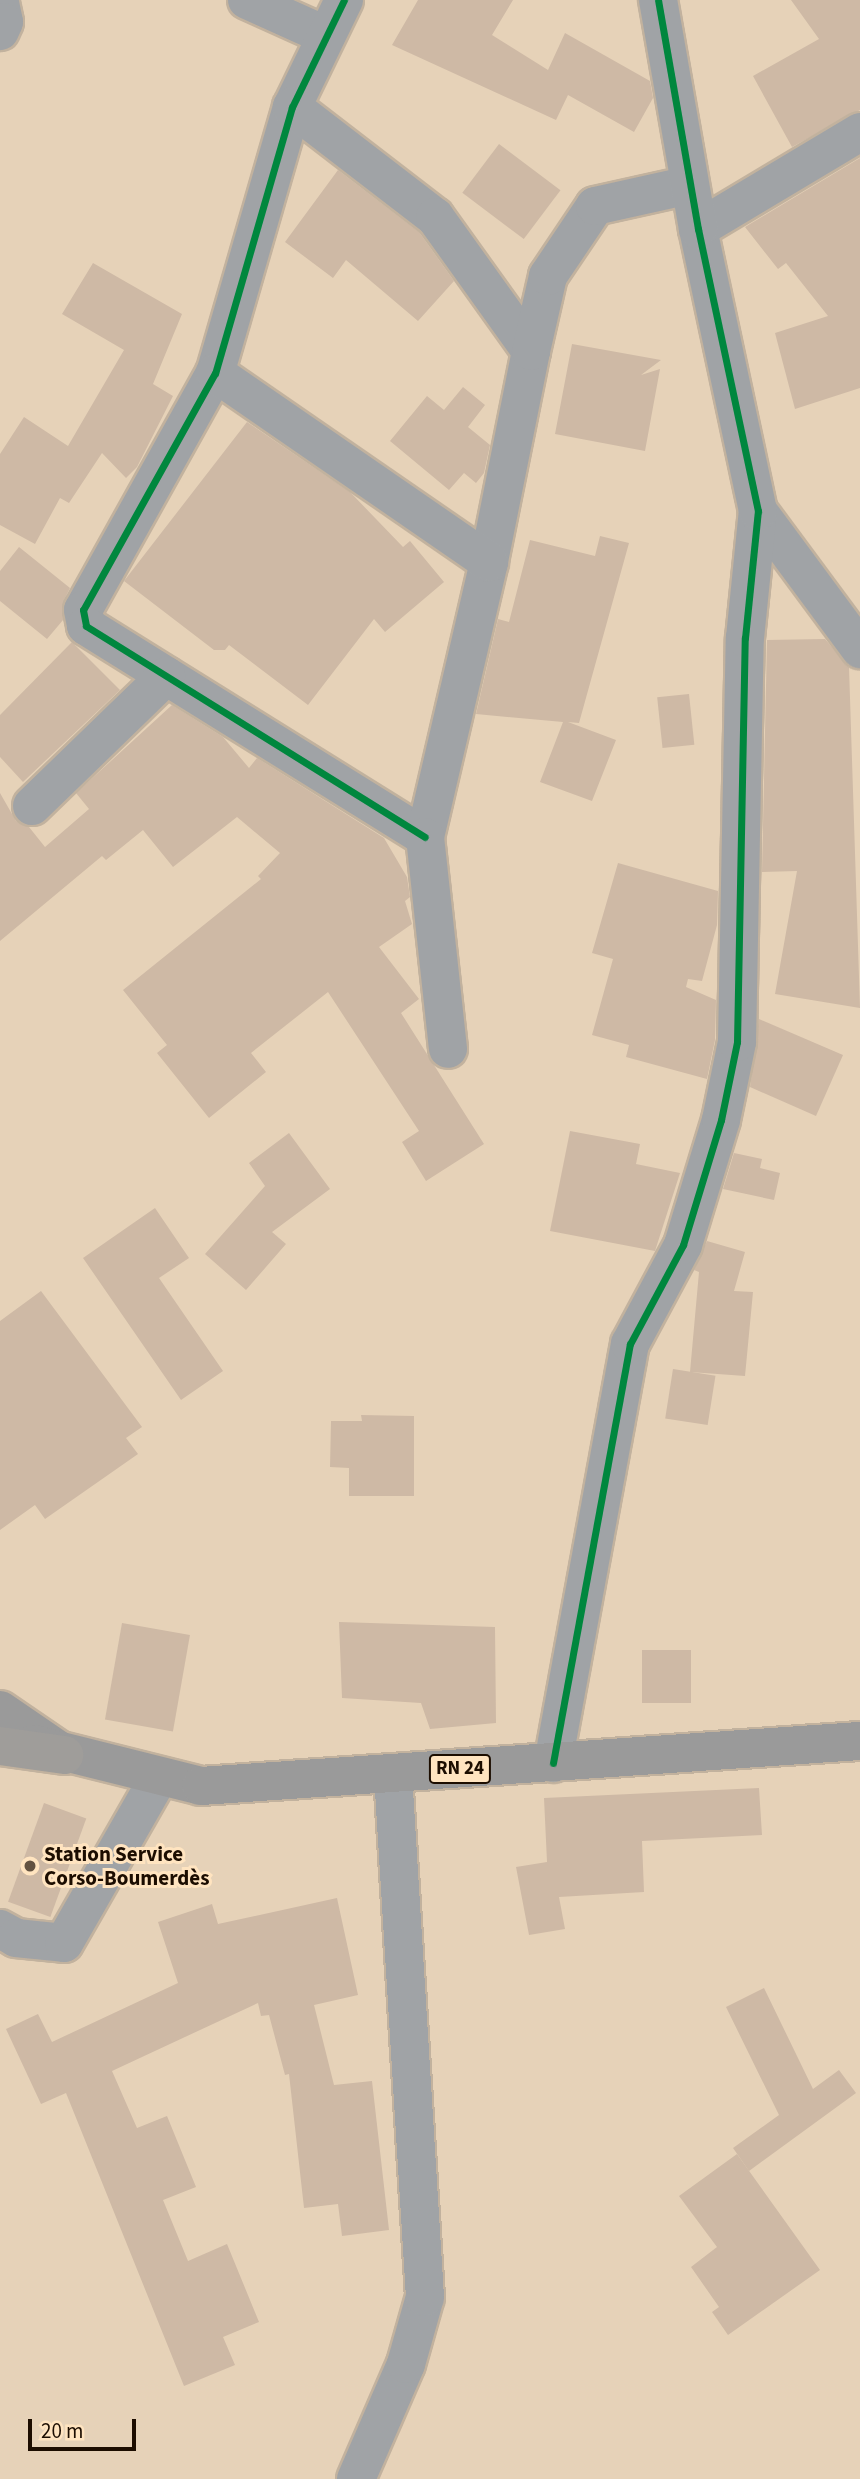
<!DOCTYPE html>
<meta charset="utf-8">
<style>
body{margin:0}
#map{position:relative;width:860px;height:2479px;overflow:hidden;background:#e6d2b8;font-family:"Source Sans 3",sans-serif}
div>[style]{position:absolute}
.building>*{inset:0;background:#ceb9a5;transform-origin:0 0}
.roads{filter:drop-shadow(2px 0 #c2b29e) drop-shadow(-2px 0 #c2b29e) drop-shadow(0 2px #c2b29e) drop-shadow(0 -2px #c2b29e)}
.minor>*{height:38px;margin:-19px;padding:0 19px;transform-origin:19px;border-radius:19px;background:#a0a3a6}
.major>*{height:38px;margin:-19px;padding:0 19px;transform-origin:19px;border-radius:19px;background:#9a9a9a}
.highway>*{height:38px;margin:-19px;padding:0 19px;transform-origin:19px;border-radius:19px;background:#9f9d9a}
.cycleway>*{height:7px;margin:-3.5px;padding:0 3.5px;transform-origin:3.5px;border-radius:3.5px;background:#00873e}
.dots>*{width:19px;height:19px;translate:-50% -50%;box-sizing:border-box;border:4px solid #ffe4c0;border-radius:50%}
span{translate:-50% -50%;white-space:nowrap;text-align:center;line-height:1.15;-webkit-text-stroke:6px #ffe4c0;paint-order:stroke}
.shield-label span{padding:2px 5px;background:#ffe4c0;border:2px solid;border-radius:5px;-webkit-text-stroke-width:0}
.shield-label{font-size:19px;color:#1c0d00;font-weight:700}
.poi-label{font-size:21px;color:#1c0d00;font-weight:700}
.left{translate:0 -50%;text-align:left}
.scale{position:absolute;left:28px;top:2419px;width:108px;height:32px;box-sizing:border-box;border:4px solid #1c0d00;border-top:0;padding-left:9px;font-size:21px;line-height:24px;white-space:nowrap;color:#1c0d00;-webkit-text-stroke:5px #ffe4c0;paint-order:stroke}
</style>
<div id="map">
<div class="building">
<div style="clip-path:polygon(418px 0,513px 0,492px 35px,548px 70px,565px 33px,650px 81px,653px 98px,634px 132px,568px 95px,556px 120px,392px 45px)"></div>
<div style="clip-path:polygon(791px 0,860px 0,860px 110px,792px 147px,753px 76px,819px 39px)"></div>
<div style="left:499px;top:144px;width:77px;height:61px;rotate:37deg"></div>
<div style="clip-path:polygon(860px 158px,860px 388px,795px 409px,775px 333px,828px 316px,786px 263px,778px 269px,745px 227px)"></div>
<div style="clip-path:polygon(338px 170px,419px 232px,454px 281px,418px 321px,346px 260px,333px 278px,285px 242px)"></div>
<div style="clip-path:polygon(93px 263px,182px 314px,153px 384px,173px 396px,137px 467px,126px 478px,102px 453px,69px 503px,60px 498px,35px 544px,0 525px,0 454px,24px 417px,68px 446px,124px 350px,62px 314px)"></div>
<div style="clip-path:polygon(572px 344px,661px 360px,641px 375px,660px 369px,645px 451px,555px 434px)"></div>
<div style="clip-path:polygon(463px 387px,485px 405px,468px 427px,490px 445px,484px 473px,476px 483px,464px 473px,449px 490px,390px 441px,427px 396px,444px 410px)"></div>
<div style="clip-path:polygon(247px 422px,350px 492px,403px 547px,410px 541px,444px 582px,385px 632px,374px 619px,308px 705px,229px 645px,225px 650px,214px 650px,124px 581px)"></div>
<div style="clip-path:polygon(600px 536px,629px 543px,579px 723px,568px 722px,616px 740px,592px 801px,540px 782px,563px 722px,476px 714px,498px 619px,509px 622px,530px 540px,595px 556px)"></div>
<div style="clip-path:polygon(19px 547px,70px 588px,64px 600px,63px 620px,47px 639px,0 601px,0 571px)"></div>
<div style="clip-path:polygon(825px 639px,849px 667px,860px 1008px,775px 994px,797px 871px,762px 872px,767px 640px)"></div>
<div style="clip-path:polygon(72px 642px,120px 690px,23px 782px,0 757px,0 715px)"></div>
<div style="left:689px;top:694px;width:51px;height:32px;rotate:84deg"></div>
<div style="clip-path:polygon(172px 705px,223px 737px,249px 768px,257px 758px,384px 838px,407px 877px,410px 897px,405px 901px,412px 924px,379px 947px,419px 999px,401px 1013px,484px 1144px,426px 1181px,402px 1142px,419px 1131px,328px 992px,251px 1053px,266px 1072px,209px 1118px,157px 1053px,167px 1045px,123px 990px,261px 879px,258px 876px,280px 853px,237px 817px,173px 867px,143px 830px,106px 860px,102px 856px,0 941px,0 793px,16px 821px,29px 827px,45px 847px,89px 809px,76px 793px)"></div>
<div style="clip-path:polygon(618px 863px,718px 891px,717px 925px,702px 981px,688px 979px,686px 987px,716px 1000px,715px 1040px,707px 1079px,626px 1057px,629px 1045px,592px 1035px,613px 959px,592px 953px)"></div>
<div style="clip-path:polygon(759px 1019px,843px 1055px,816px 1116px,750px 1087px)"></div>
<div style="clip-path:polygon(570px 1131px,640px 1144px,636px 1164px,680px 1173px,655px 1251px,550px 1231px)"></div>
<div style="clip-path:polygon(289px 1133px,330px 1189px,272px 1232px,286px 1244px,246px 1290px,205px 1254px,265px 1186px,249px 1163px)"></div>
<div style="clip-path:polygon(734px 1153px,762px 1159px,760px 1168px,780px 1173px,774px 1200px,723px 1189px)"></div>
<div style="clip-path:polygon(155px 1208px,189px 1258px,159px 1278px,223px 1371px,181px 1400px,83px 1258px)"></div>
<div style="clip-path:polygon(707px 1241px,745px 1252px,734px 1291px,753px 1292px,745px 1376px,690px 1372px,699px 1272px,694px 1270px)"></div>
<div style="clip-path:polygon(41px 1291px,142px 1427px,126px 1438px,138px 1454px,45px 1519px,35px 1505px,0 1530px,0 1321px)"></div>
<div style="left:673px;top:1369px;width:43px;height:50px;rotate:9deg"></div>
<div style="clip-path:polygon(361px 1415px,414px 1416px,414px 1496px,349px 1496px,349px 1468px,330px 1467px,331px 1421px,362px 1421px)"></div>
<div style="clip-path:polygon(339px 1622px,495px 1627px,496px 1723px,430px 1729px,421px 1703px,342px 1698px)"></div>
<div style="left:122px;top:1623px;width:69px;height:98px;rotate:10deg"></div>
<div style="left:691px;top:1650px;width:53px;height:49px;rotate:90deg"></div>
<div style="clip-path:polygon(759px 1788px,762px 1835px,642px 1841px,644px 1892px,559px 1897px,565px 1929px,529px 1935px,516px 1867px,547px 1862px,544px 1798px)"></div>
<div style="left:44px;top:1803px;width:45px;height:105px;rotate:20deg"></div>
<div style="clip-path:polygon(337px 1898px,358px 1995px,314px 2005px,334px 2085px,372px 2081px,389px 2230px,342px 2236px,338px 2204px,304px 2208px,289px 2074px,285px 2075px,269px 2015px,261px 2016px,258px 2003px,112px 2071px,137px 2128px,167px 2116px,196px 2187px,163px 2200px,188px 2261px,227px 2244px,259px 2322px,223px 2337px,235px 2365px,184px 2386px,66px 2093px,41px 2104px,6px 2029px,38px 2014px,52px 2042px,178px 1983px,158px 1922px,212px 1904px,218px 1924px)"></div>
<div style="clip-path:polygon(764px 1988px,813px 2089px,839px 2070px,856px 2093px,749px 2171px,733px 2148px,779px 2115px,726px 2007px)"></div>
<div style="clip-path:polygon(737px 2154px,820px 2270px,728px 2335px,712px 2312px,719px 2307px,691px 2267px,717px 2247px,679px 2196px)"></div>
</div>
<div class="roads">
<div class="minor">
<div style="left:247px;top:0;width:85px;rotate:24.2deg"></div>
<div style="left:344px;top:0;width:119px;rotate:115.9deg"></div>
<div style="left:292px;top:107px;width:277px;rotate:106.1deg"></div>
<div style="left:215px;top:373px;width:271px;rotate:119.1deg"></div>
<div style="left:83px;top:610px;width:16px;rotate:79deg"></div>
<div style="left:86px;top:626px;width:399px;rotate:31.9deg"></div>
<div style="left:0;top:3px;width:19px;rotate:78deg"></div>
<div style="left:4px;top:22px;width:10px;rotate:114deg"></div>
<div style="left:292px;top:107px;width:180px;rotate:37.6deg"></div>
<div style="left:435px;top:217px;width:165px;rotate:54.4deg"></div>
<div style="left:531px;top:351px;width:215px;rotate:101.3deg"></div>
<div style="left:489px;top:562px;width:282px;rotate:103.1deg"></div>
<div style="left:425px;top:837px;width:213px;rotate:83.8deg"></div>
<div style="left:698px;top:229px;width:189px;rotate:-30.9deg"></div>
<div style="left:531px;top:351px;width:77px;rotate:-77.2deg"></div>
<div style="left:548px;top:276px;width:84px;rotate:-56.1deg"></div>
<div style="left:595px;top:206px;width:97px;rotate:-12.5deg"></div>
<div style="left:215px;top:373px;width:333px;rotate:34.6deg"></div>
<div style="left:758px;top:511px;width:172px;rotate:53.5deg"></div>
<div style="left:32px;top:806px;width:187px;rotate:-44.1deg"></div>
<div style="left:553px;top:1763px;width:426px;rotate:-79.6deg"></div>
<div style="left:630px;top:1344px;width:112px;rotate:-61.8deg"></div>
<div style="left:683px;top:1245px;width:131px;rotate:-73.1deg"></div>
<div style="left:721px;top:1120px;width:80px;rotate:-78.4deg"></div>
<div style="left:737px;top:1042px;width:404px;rotate:-88.9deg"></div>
<div style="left:745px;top:638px;width:128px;rotate:-84.2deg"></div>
<div style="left:758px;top:511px;width:288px;rotate:-102deg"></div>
<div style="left:698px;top:229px;width:232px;rotate:-99.9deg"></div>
<div style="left:0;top:1929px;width:18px;rotate:29deg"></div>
<div style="left:16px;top:1938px;width:48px;rotate:5.9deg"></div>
<div style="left:64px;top:1943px;width:191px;rotate:-60.2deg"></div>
<div style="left:356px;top:2479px;width:125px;rotate:-66.5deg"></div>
<div style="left:406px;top:2364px;width:70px;rotate:-74.2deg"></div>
<div style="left:425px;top:2297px;width:524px;rotate:-93.5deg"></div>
</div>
<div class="major">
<div style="left:0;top:1710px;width:73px;rotate:34.3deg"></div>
<div style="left:33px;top:1744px;width:173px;rotate:14deg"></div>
<div style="left:201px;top:1786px;width:661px;rotate:-3.91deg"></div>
</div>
<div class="highway">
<div style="left:0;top:1746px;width:65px;rotate:8deg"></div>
</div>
</div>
<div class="cycleway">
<div style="left:344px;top:0;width:119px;rotate:115.9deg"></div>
<div style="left:292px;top:107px;width:277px;rotate:106.1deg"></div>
<div style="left:215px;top:373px;width:271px;rotate:119.1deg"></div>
<div style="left:83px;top:610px;width:16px;rotate:79deg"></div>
<div style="left:86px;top:626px;width:399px;rotate:31.9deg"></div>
<div style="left:553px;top:1763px;width:426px;rotate:-79.6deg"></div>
<div style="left:630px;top:1344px;width:112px;rotate:-61.8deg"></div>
<div style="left:683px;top:1245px;width:131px;rotate:-73.1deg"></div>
<div style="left:721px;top:1120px;width:80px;rotate:-78.4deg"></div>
<div style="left:737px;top:1042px;width:404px;rotate:-88.9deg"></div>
<div style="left:745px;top:638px;width:128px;rotate:-84.2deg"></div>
<div style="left:758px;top:511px;width:288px;rotate:-102deg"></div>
<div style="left:698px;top:229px;width:232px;rotate:-99.9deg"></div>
</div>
<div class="dots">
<div style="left:30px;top:1866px;background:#635240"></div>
</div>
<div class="shield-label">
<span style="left:460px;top:1769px">RN 24</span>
</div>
<div class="poi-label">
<span class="left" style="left:44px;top:1866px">Station Service<br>Corso-Boumerdès</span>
</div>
<div class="scale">20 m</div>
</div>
